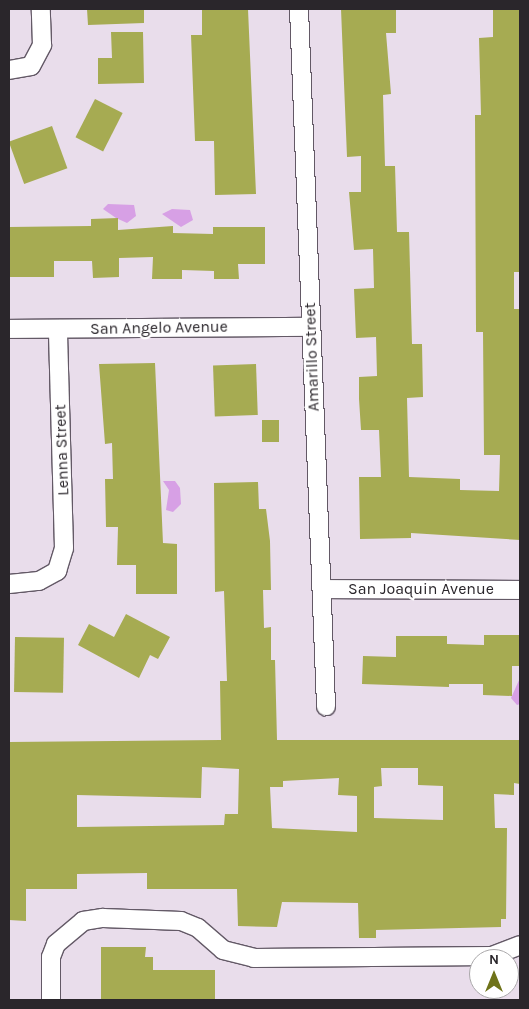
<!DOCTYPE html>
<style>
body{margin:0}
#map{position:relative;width:529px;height:1009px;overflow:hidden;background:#e9ddeb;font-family:Karla,sans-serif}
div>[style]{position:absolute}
.water>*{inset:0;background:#d7a0e5}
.building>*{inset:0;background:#a6ab52;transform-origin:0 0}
.roads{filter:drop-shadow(1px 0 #635966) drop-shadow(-1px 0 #635966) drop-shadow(0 1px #635966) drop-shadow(0 -1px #635966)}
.street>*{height:18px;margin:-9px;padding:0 9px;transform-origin:9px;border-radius:9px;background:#fff}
span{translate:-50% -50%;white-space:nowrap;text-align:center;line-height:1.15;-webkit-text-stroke:4.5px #fff;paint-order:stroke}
.street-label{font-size:16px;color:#2a262b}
.frame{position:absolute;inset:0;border:10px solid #2a262b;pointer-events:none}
.north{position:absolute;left:469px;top:949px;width:50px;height:50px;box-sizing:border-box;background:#fff;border:1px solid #aaa8aa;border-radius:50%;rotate:0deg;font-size:14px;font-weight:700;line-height:20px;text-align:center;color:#2a262b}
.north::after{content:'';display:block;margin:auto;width:18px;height:22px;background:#6f7319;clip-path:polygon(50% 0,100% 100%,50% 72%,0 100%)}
</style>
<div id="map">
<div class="water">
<div style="clip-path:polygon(108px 204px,134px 205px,136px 216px,127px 223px,116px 218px,103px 209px)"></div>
<div style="clip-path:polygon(172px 209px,190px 210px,193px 220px,181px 227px,162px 214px)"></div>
<div style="clip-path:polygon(163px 481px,175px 481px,180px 488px,181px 504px,173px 512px,166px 510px,169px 490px)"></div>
<div style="clip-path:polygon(520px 678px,520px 704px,517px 705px,511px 698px)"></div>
</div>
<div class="building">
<div style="clip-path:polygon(87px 9px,144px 9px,144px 23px,88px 25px)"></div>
<div style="clip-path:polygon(202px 9px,248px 9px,256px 194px,215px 195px,214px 141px,195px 141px,191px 35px,202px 35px)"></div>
<div style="clip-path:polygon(341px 9px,396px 9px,396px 33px,386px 33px,391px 94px,383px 95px,385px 166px,395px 166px,397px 232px,409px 232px,412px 344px,422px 344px,423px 397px,407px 398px,409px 477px,460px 479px,460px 490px,499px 491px,500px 455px,484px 455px,483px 332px,476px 332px,475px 115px,481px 115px,479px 38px,493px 37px,493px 9px,520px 9px,520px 272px,514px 272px,514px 309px,520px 309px,520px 540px,411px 533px,411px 538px,360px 539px,359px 477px,381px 477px,379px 430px,361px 430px,359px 399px,359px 377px,377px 376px,376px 337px,356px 338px,354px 289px,374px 288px,373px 249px,354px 250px,349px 192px,361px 192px,361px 156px,347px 157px)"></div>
<div style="clip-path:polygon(111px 32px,143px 32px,144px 83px,98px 84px,98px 58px,112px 58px)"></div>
<div style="left:95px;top:99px;width:31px;height:43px;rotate:27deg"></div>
<div style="left:52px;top:126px;width:45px;height:46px;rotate:70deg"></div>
<div style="clip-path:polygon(118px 218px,118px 230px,173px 226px,173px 233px,213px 234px,213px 227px,265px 227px,265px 264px,238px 264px,239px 279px,214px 279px,214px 271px,182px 270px,182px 279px,152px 279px,153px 257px,119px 258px,119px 277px,93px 278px,92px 261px,54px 261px,54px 277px,9px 277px,9px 227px,91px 226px,91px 219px)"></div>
<div style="clip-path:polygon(155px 363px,163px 543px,177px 544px,177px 594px,136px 594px,136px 565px,117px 565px,118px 527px,106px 527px,105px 479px,113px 479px,112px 443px,105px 444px,99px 364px)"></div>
<div style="left:256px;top:364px;width:51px;height:43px;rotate:88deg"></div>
<div style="left:279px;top:420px;width:22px;height:17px;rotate:90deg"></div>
<div style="clip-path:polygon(evenodd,258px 482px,259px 509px,266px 509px,270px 541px,271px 590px,263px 590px,264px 628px,271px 627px,271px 660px,275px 660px,277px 740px,520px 740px,520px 784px,514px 783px,514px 795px,494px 794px,495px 828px,507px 828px,506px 919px,501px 919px,501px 927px,376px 930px,376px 938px,359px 938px,358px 903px,282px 902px,277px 927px,238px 926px,237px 889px,147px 889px,147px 873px,77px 874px,77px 889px,26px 889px,26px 921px,9px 920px,9px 742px,221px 740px,220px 681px,227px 681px,224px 591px,215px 592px,214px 483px,258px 482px,202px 767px,239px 769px,238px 814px,225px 814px,224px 825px,77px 827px,77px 795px,201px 798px,202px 767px,258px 482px,381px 768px,418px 768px,418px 785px,443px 786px,443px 820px,374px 818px,374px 787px,382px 786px,381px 768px,258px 482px,339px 778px,338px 795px,357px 796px,357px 832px,272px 828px,270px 787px,283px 787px,283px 781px,339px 778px)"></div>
<div style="clip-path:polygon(126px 614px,170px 637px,158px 659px,150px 655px,139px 678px,78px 645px,89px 624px,114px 637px)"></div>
<div style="clip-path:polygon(484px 635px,520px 635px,520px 666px,512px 666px,512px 696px,483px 695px,483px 684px,449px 684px,449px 687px,362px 684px,363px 656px,396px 657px,396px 636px,447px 636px,447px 644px,484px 645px)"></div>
<div style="left:15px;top:637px;width:49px;height:55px;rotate:1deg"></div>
<div style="clip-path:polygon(101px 947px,146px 947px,145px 957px,153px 957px,153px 970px,215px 970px,215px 1000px,101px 1000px)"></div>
</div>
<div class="roads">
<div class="street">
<div style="left:299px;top:9px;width:698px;rotate:87.78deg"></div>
<div style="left:9px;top:70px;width:22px;rotate:-10deg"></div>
<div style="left:31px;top:66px;width:24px;rotate:-62deg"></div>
<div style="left:42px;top:45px;width:36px;rotate:-92deg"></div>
<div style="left:9px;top:329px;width:301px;rotate:-0.4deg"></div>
<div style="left:9px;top:584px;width:30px;rotate:-6deg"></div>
<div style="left:39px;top:581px;width:21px;rotate:-29deg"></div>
<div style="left:57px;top:571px;width:24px;rotate:-73deg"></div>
<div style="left:64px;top:548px;width:219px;rotate:-91.6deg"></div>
<div style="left:322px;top:589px;width:198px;rotate:0.3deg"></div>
<div style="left:51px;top:1000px;width:43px;rotate:-90deg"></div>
<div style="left:51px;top:957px;width:14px;rotate:-69deg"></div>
<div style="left:56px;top:944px;width:35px;rotate:-40deg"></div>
<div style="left:83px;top:921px;width:20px;rotate:-9deg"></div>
<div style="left:103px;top:918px;width:78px;rotate:2.2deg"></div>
<div style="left:181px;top:921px;width:18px;rotate:22deg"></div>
<div style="left:198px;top:928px;width:33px;rotate:41deg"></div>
<div style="left:223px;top:950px;width:32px;rotate:14deg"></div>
<div style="left:254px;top:958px;width:238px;rotate:-0.5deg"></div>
<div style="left:492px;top:956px;width:30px;rotate:-21deg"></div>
</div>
</div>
<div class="street-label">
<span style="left:159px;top:328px;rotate:-1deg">San Angelo Avenue</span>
<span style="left:312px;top:357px;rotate:-92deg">Amarillo Street</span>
<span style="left:62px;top:450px;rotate:-92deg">Lenna Street</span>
<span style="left:421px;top:589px">San Joaquin Avenue</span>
</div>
<div class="frame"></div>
<div class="north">N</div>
</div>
